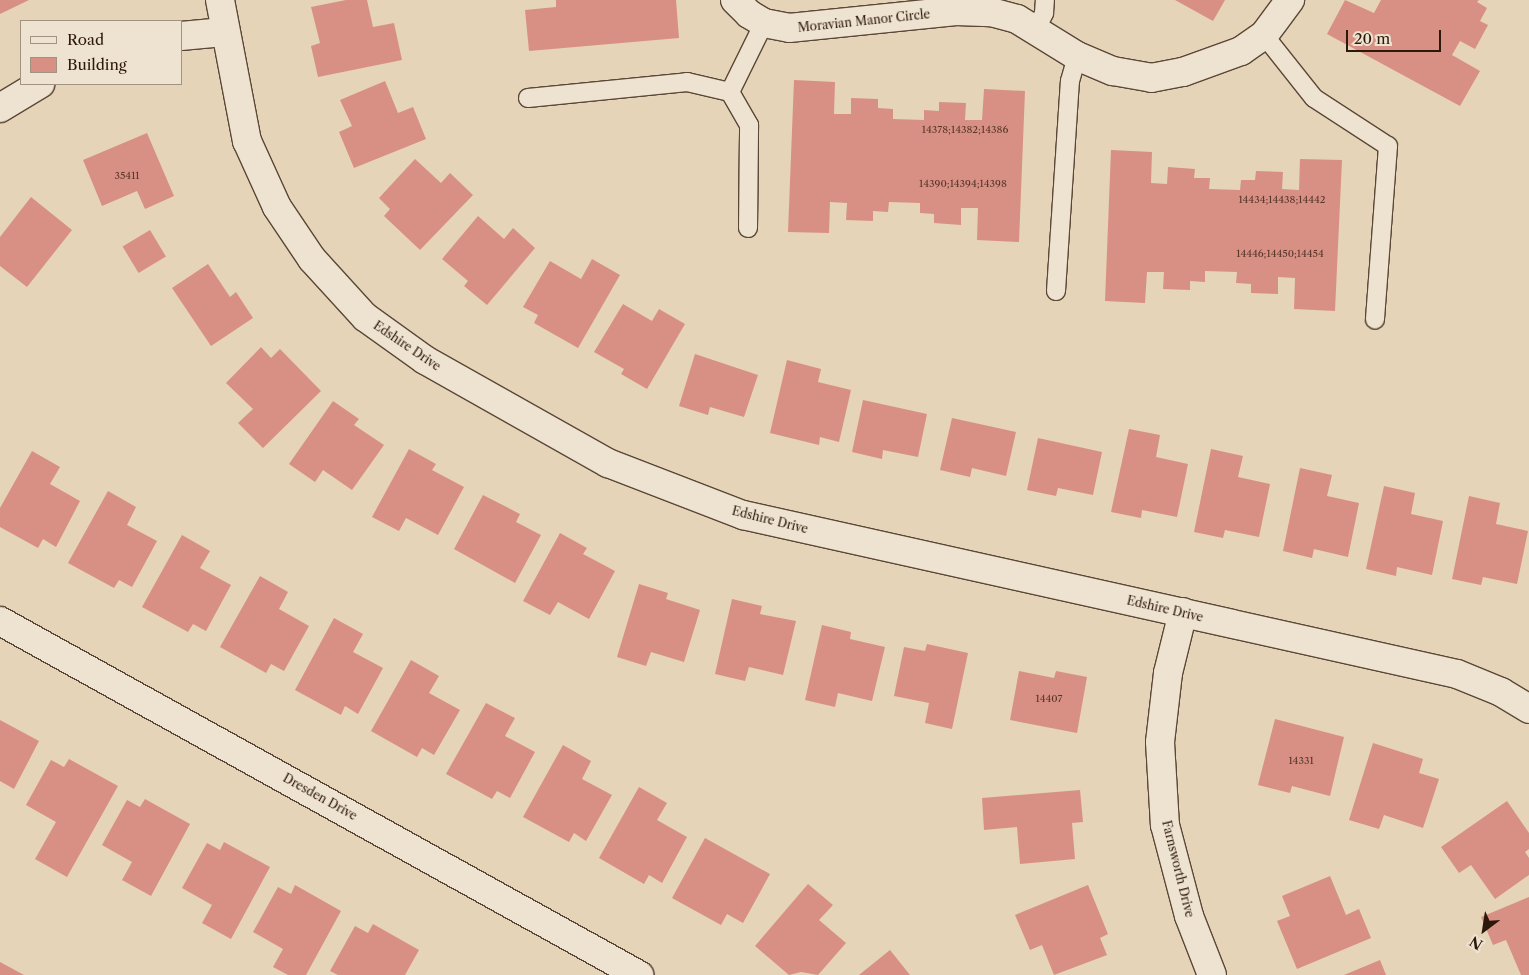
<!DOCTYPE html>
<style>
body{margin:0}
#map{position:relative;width:1529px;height:975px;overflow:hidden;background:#e5d4b7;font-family:"Libre Caslon Text",serif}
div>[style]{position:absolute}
.building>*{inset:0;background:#d99084;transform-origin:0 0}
.roads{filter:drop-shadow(1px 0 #5b4737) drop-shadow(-1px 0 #5b4737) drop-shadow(0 1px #5b4737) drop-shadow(0 -1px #5b4737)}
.service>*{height:18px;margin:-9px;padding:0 9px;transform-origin:9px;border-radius:9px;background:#eee3d0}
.minor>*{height:28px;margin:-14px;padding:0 14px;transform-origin:14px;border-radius:14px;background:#eee3d0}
span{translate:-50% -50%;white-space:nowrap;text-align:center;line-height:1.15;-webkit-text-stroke:5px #eee3d0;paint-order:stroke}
.number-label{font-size:10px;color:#58362a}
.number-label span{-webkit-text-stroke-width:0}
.street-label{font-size:12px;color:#2d180c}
.legend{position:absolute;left:20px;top:20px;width:162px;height:65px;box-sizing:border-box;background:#eee3d0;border:1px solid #a19282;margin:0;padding:6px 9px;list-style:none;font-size:15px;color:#2d180c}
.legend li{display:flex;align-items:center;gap:10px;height:25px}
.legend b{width:25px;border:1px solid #a19282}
.north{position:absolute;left:1459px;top:905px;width:50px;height:50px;-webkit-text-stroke:4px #eee3d0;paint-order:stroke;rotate:211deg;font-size:14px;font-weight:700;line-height:20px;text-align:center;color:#2d180c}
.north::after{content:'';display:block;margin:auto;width:18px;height:22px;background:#2d180c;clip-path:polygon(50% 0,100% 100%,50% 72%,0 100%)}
.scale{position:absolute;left:1346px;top:30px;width:95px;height:22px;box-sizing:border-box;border:2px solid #2d180c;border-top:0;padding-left:6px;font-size:15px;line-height:18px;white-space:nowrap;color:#2d180c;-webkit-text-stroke:4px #eee3d0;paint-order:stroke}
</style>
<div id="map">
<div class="building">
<div style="clip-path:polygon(0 0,29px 0,0 14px)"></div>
<div style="clip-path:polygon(346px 0,367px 0,373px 27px,394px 23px,402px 60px,318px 77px,311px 46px,320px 43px,311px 7px)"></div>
<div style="clip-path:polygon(556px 0,676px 0,679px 38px,529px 51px,525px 10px,556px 7px)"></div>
<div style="clip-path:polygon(1175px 0,1225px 0,1213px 21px)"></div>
<div style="clip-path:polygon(1345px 0,1374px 13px,1381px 0,1479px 0,1477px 2px,1487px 8px,1480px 21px,1488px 25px,1475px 49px,1460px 41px,1452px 55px,1480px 71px,1460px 106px,1327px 34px)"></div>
<div style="clip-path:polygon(794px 80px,835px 82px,834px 114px,851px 114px,851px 98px,878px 99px,878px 108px,893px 109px,893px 119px,924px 120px,924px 110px,939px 111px,939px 102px,966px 103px,965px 120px,982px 120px,984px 89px,1025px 91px,1019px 242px,977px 240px,978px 208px,961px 208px,961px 225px,934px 223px,934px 214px,920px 213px,920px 203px,889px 202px,888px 212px,873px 211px,873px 221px,846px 220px,847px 203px,830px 202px,829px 233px,788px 232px)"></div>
<div style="clip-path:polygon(385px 81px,398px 113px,413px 107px,426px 139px,354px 168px,339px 132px,352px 126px,340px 100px)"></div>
<div style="clip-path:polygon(147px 133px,174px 196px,145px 209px,137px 191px,102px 206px,83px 160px)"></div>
<div style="clip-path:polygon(1111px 150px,1152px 152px,1151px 183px,1167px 184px,1168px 167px,1195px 169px,1194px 178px,1210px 178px,1209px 189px,1240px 190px,1241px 180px,1255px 180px,1256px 171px,1283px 172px,1282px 189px,1299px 190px,1300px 159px,1342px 160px,1335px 311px,1294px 309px,1295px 278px,1278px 277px,1278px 294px,1251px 293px,1251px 284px,1236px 283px,1237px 272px,1205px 271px,1205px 282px,1190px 281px,1190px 290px,1163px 289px,1164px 272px,1147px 272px,1145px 303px,1105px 301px)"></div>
<div style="clip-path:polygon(415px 159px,441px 183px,450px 173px,473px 195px,420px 250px,384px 216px,390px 209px,379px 198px)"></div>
<div style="clip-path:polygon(31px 197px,72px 230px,27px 287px,0 266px,0 237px)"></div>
<div style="clip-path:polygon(478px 216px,504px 239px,513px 228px,535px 248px,487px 305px,464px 286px,468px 281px,442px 259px)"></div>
<div style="left:150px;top:230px;width:31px;height:32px;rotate:59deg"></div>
<div style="clip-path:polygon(592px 259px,620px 275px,578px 348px,534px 323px,538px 315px,523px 307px,550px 261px,581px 279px)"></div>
<div style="clip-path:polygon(208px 264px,230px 297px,236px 292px,253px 318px,211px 346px,172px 288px)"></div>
<div style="clip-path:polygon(623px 304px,652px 321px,659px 309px,685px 324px,647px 389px,621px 374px,624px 369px,594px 352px)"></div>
<div style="clip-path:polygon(261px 347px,271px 358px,280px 349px,321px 391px,263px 448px,238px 423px,253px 409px,226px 383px)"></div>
<div style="clip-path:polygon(695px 354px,758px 375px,744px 417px,710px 407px,708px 415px,679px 406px)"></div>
<div style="clip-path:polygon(787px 360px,821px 369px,818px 382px,851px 390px,839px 442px,820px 437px,819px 445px,770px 433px)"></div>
<div style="clip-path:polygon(863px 400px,927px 414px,918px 457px,883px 450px,882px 459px,852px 452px)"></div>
<div style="clip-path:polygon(333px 401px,359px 419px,354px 425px,384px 445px,352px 490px,323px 470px,315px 482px,289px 464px)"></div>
<div style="clip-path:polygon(952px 418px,1016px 432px,1006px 476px,972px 468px,970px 477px,940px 470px)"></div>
<div style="clip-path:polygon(1129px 429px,1160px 435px,1156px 457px,1188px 464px,1177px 517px,1142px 510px,1141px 518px,1111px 512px)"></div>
<div style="clip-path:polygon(1038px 438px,1102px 452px,1093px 495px,1058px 488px,1056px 496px,1027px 490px)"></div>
<div style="clip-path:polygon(409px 449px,436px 464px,432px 470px,464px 487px,438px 535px,406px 518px,399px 531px,372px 517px)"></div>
<div style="clip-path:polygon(1211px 449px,1243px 456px,1238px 477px,1270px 484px,1259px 537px,1225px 530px,1223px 538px,1194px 532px)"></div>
<div style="clip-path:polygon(32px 451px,60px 467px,50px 484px,80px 501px,56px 547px,43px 539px,38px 548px,0 527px,0 508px)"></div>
<div style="clip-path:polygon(1300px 468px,1332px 475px,1327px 496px,1359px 503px,1348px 557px,1314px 549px,1312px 558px,1283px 551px)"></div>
<div style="clip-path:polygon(1384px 486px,1415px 493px,1411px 514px,1443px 521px,1432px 575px,1397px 567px,1396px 576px,1366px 569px)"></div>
<div style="clip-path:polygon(108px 491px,136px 507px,127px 525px,157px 541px,132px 587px,119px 580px,114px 588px,68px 563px)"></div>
<div style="clip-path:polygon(483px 495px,520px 514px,516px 522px,541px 535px,515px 583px,454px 549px)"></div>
<div style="clip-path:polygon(1469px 496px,1500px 503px,1496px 524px,1528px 531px,1517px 584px,1483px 577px,1481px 585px,1452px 579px)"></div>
<div style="clip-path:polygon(560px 533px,587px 548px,583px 554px,615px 571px,589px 619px,558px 602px,550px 615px,523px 601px)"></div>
<div style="clip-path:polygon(182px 535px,210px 551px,200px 568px,231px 585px,206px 631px,193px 624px,188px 632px,142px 607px)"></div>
<div style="clip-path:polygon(260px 576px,288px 592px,279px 609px,309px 626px,284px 671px,271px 664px,266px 673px,220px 647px)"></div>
<div style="clip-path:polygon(639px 584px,668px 593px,666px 599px,700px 610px,684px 662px,651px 652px,646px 666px,617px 657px)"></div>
<div style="clip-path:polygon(732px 599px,762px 606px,760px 614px,796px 621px,783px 675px,749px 667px,745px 681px,715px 674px)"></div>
<div style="clip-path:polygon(334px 618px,363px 634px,353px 652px,383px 668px,358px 714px,345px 706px,341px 715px,295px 690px)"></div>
<div style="clip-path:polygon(822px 625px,851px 632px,850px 639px,885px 647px,872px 701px,838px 693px,835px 707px,805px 700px)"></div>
<div style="clip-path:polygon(927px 644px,968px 653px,952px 729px,925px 723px,929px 703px,894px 696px,904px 647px,925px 651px)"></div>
<div style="clip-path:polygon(411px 660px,439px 676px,429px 693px,460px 710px,434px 755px,422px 748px,417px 757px,371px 731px)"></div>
<div style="clip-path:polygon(1019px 671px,1054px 678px,1056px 671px,1087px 677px,1077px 733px,1010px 720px)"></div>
<div style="clip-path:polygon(486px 703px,515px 718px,505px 736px,535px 752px,510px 798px,497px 791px,492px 799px,446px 774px)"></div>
<div style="clip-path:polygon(1275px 719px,1344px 737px,1330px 796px,1292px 786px,1290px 793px,1258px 785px)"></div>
<div style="clip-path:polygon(0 720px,39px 741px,14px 789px,0 781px)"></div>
<div style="clip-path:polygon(1373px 743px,1423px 759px,1419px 773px,1439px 779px,1423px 828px,1384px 815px,1379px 829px,1349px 820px)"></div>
<div style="clip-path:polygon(563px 745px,591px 761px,582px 779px,612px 795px,586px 841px,574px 833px,569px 842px,523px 817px)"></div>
<div style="clip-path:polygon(69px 759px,118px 786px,67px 877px,35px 859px,56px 822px,26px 805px,51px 760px,64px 767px)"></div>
<div style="clip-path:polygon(639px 787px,667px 803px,657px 820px,687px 837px,662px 883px,649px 875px,644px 884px,599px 858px)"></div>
<div style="clip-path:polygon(1080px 790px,1083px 822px,1072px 823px,1075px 859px,1020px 864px,1017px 827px,984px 830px,982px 798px)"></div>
<div style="clip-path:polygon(145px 799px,190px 824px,151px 896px,122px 880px,132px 862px,102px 845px,127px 800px,140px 807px)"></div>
<div style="clip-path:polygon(1507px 801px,1529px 833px,1529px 849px,1525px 852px,1529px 858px,1529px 875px,1495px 899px,1471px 865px,1459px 873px,1441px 847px)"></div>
<div style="clip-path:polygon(705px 838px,770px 874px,743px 923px,727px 914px,721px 925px,672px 898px)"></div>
<div style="clip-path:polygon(224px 842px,270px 867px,231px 939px,202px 923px,212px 905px,182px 888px,207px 843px,220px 850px)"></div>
<div style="clip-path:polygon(1330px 876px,1346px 915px,1359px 909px,1371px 938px,1297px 969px,1277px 921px,1290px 916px,1282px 896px)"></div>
<div style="clip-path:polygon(808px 884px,833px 905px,819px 920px,846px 943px,818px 975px,801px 972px,789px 975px,755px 946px)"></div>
<div style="clip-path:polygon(295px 885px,341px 911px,306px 975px,288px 975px,273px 967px,283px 949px,253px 932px,278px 887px,291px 894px)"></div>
<div style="clip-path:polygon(1088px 885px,1108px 934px,1100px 938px,1107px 955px,1054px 975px,1042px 945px,1030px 950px,1015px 915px)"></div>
<div style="clip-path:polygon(1529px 897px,1529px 975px,1521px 975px,1506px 940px,1493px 945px,1481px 917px)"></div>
<div style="clip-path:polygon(373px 924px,419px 950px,405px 975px,338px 975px,330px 971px,355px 926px,368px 933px)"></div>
<div style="clip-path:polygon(890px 950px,910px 975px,859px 975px)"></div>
<div style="clip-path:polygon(1380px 960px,1386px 975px,1344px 975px)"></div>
<div style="clip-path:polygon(0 962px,24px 975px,0 975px)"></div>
</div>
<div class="roads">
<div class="service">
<div style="left:1036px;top:29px;width:18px;rotate:-63deg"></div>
<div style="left:1044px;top:13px;width:13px;rotate:-86deg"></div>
<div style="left:1264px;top:35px;width:80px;rotate:51.6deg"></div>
<div style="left:1314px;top:98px;width:88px;rotate:33deg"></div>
<div style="left:1388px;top:146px;width:174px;rotate:94.3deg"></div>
<div style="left:528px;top:98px;width:160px;rotate:-5.7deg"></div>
<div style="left:687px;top:82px;width:44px;rotate:13.1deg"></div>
<div style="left:748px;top:228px;width:103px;rotate:-89.4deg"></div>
<div style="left:749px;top:125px;width:38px;rotate:-120deg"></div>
<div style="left:730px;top:92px;width:77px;rotate:-63.8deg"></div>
<div style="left:1056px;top:291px;width:210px;rotate:-86.2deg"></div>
<div style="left:1070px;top:81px;width:26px;rotate:-74deg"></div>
</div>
<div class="minor">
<div style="left:220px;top:0;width:144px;rotate:79.2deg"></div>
<div style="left:247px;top:141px;width:72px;rotate:65.6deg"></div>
<div style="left:277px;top:207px;width:63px;rotate:56.1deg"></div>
<div style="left:312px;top:259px;width:79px;rotate:47.6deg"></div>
<div style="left:365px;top:317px;width:74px;rotate:35.6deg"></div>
<div style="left:425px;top:360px;width:210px;rotate:29.4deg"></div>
<div style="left:608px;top:463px;width:145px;rotate:21.1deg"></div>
<div style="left:743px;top:515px;width:731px;rotate:12.55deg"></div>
<div style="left:1457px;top:674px;width:48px;rotate:22.2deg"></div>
<div style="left:1501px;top:692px;width:33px;rotate:31deg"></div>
<div style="left:735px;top:0;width:20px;rotate:45deg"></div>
<div style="left:749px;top:14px;width:17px;rotate:31deg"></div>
<div style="left:764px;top:23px;width:25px;rotate:11deg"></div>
<div style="left:789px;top:28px;width:168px;rotate:-5.8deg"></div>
<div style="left:956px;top:11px;width:35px;rotate:2deg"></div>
<div style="left:991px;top:12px;width:27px;rotate:15deg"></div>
<div style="left:1017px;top:19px;width:70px;rotate:31.7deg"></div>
<div style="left:1077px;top:56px;width:39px;rotate:23deg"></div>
<div style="left:1113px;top:71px;width:39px;rotate:10deg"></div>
<div style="left:1151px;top:78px;width:33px;rotate:-11deg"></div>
<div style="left:1183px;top:72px;width:62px;rotate:-19.9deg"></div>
<div style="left:1241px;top:51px;width:28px;rotate:-35deg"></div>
<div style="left:1264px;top:35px;width:44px;rotate:-53.4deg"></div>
<div style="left:181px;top:36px;width:43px;rotate:-5.3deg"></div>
<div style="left:0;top:108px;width:47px;rotate:-31deg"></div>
<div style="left:1183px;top:612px;width:63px;rotate:103.8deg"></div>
<div style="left:1168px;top:673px;width:69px;rotate:96.6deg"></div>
<div style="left:1160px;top:742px;width:83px;rotate:86.6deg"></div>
<div style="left:1165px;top:825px;width:94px;rotate:75.2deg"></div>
<div style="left:1189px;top:916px;width:63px;rotate:68.7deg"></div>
<div style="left:0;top:621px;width:731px;rotate:28.99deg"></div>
</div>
</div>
<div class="number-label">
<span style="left:965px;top:130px">14378;14382;14386</span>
<span style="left:127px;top:176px">35411</span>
<span style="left:963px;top:184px">14390;14394;14398</span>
<span style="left:1282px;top:200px">14434;14438;14442</span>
<span style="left:1280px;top:254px">14446;14450;14454</span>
<span style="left:1049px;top:699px">14407</span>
<span style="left:1301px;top:761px">14331</span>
</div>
<div class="street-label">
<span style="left:864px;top:21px;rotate:-6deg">Moravian Manor Circle</span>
<span style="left:407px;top:346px;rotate:34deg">Edshire Drive</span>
<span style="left:770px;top:520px;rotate:14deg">Edshire Drive</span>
<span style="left:1165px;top:609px;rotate:13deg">Edshire Drive</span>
<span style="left:320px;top:797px;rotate:29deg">Dresden Drive</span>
<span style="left:1178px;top:869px;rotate:76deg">Farnsworth Drive</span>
</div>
<ul class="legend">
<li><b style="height:6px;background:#eee3d0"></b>Road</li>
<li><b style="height:14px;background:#d99084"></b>Building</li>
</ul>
<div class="north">N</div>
<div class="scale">20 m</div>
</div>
